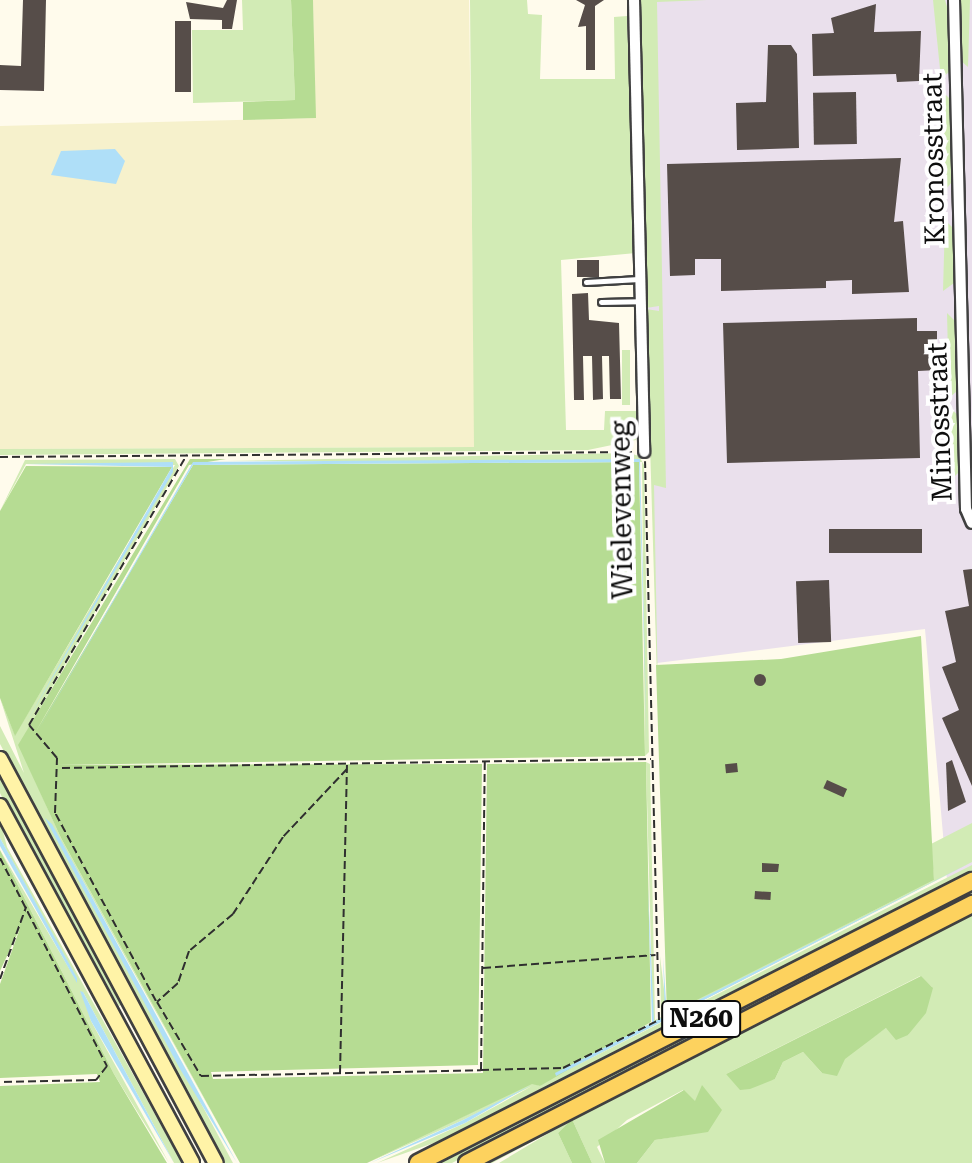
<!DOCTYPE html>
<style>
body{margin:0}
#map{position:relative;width:972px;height:1163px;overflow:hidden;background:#fffbec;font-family:"Roboto Serif",serif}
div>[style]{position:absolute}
.industrial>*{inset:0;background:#eae0ec}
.farmland>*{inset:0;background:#f6f1cc}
.green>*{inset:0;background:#d2ebb5;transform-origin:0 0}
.forest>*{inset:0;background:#b6dc93}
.water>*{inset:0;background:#afdff8}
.building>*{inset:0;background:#564d49;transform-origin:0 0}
.round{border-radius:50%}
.path>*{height:2px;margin-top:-1px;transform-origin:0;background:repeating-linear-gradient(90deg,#2f2f2f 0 8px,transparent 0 12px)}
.roads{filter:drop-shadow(2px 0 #404040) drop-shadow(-2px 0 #404040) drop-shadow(0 2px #404040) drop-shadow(0 -2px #404040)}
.service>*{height:5px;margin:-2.5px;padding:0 2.5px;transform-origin:2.5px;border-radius:2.5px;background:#fff}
.minor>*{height:10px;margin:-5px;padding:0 5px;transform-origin:5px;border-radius:5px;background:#fff}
.secondary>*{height:14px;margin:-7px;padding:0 7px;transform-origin:7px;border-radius:7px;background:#fff3a7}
.primary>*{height:16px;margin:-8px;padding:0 8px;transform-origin:8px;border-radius:8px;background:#fdd25e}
span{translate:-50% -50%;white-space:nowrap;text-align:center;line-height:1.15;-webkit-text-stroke:8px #fff;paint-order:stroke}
.shield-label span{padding:2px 6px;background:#fff;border:2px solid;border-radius:6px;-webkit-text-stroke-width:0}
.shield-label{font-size:26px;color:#0d0d0d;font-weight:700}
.street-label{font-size:28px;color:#0d0d0d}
</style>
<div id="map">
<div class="industrial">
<div style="clip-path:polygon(638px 0,972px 0,972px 891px,949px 903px,925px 629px,657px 663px)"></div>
</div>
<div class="farmland">
<div style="clip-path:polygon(313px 0,469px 0,475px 447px,0 449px,0 126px,315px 118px)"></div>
</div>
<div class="green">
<div style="clip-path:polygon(242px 0,291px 0,295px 100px,193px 103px,192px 30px,243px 30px)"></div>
<div style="clip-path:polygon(470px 0,527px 0,528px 14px,542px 15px,540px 79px,615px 79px,614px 17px,627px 16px,636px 253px,561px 260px,566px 430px,604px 430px,605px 411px,639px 411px,636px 440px,588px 450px,0 455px,0 449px,474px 447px)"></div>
<div style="clip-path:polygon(639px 0,707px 0,657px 2px,666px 488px,654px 485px,659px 746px,646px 309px,659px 311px,659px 306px,646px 308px)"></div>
<div style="clip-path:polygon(933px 0,945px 0,948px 10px,950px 71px,941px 79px)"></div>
<div style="clip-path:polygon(961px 0,970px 0,968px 67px,960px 60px)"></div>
<div style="clip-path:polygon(942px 91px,950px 99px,952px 182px,945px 190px)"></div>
<div style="clip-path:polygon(945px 220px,953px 228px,954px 283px,943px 291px)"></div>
<div style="clip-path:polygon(947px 313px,955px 321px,957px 391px,949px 398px)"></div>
<div style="left:622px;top:350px;width:8px;height:55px"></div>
<div style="clip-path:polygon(950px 408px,958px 415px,959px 472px,951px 480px)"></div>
<div style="clip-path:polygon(629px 453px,639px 456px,644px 465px,649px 752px,645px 756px,642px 462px,226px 461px)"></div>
<div style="clip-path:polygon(175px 459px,179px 466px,19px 745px,61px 838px,240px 1163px,49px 820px,233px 1163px,224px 1163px,0 744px,0 726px,24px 773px,0 698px,15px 735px,175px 465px,26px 464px,0 511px,25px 460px)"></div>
<div style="clip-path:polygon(646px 762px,650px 764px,655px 1020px,661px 1017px,660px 956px,667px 1014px,934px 880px,931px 844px,972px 823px,972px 862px,556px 1076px,972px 865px,972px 874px,462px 1133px,377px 1163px,465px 1123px,532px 1086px,463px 1120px,367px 1163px,532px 1083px,540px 1086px,553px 1072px,653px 1022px)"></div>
<div style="clip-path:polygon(0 773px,123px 1004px,119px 1006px,17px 828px,0 793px)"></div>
<div style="clip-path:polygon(0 820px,7px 847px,182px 1163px,174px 1163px,83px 992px,91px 1021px,169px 1163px,114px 1074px,0 850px,77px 982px,0 838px)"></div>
<div style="clip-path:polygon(972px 887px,972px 896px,452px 1163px,429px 1163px)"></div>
<div style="clip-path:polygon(evenodd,972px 910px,972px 1163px,637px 1163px,655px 1140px,708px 1131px,683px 1090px,627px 1120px,597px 1147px,605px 1163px,592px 1163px,572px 1119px,558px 1133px,572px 1163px,499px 1163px,554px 1130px,492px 1163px,476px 1163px,972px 910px,920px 976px,932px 987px,908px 1035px,886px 1028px,822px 1073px,803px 1052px,783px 1062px,775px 1079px,754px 1083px,726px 1074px,920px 976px)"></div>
</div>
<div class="forest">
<div style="clip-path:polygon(291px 0,313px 0,316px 118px,243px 120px,243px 102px,295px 100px)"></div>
<div style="clip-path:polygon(190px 459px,226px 459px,189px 465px,35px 733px,193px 465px,639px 462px,645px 756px,56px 765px,482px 764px,478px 1065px,211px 1072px,213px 1079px,483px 1073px,487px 764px,646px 762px,651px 1022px,540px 1086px,532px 1084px,367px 1163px,240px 1163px,61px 838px,18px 745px)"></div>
<div style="clip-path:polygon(26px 466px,172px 467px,15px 736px,0 698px,0 511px)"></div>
<div style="clip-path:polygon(921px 636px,934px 880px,667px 1015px,656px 665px,781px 659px)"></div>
<div style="clip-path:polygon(0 850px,114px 1074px,167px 1163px,0 1163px,0 1086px,100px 1082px,97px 1074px,0 1078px,0 984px,20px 928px,0 971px)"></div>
<div style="clip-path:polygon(921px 976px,933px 988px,926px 1013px,908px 1035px,896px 1040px,886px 1028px,845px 1059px,837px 1076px,822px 1073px,803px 1052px,783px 1062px,775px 1079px,750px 1089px,740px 1090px,726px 1074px)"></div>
<div style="clip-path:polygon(702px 1085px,722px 1110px,708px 1132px,655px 1140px,637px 1163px,605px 1163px,598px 1140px,684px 1090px,695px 1101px)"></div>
<div style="clip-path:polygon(572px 1119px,592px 1163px,572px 1163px,558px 1133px)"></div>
</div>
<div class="water">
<div style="clip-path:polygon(115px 149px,125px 161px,116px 184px,51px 175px,61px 151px)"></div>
<div style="clip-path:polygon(173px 462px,173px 472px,26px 723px,172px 467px,25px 464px)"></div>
<div style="clip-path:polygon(193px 462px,640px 459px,647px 752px,639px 462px,193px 465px,36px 734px)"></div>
<div style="clip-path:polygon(45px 818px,52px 824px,237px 1163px,180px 1069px)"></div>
<div style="clip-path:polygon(0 838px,77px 978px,77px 983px,0 846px)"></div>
<div style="clip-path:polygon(972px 862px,556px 1076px,555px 1073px,652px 1023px,648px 888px,654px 1022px,665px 1016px,663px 957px,667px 1016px)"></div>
<div style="clip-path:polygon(80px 991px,83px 992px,174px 1163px,91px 1021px)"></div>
<div style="clip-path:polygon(531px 1085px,465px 1123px,370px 1163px,463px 1120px)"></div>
</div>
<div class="building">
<div style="clip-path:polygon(23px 0,46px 0,44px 91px,0 90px,0 65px,21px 66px)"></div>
<div style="clip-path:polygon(227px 0,237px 0,232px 29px,222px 29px,222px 20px,190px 19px,186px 2px,223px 8px)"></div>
<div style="clip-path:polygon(576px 0,604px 0,595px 6px,595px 70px,586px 70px,586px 26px,578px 27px,585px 5px)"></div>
<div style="clip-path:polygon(876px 4px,874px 32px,921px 31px,919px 81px,897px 82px,896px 74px,813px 76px,812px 34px,834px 33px,831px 18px)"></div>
<div style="left:175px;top:21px;width:16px;height:71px"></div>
<div style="clip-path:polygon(768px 45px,791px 45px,797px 54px,799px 148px,737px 150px,736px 103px,766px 102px)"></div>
<div style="left:856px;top:92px;width:52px;height:43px;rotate:89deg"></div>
<div style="clip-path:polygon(901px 158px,894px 222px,903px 221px,909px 292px,852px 294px,852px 280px,826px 281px,826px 288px,721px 291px,721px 259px,695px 259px,695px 275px,670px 276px,667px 164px)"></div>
<div style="left:599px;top:260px;width:17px;height:22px;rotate:90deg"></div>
<div style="clip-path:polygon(588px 293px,589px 320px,619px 323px,621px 399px,610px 399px,609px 356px,602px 356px,603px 399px,593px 400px,592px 356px,583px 356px,584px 400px,574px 400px,572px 294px)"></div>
<div style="clip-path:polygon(917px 318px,917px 331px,937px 331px,937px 344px,938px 370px,918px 371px,920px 458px,727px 463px,723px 323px)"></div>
<div style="left:922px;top:529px;width:24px;height:93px;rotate:90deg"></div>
<div style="clip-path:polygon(972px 569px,972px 786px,942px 718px,959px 710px,942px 667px,956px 662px,945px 611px,969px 606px,963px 570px)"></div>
<div style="left:829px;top:580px;width:62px;height:33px;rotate:88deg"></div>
<div class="round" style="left:754px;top:674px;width:12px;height:12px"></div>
<div style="clip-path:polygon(952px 760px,966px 802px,948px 811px,946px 763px)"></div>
<div style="left:737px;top:763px;width:9px;height:12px;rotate:84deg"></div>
<div style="left:827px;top:780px;width:22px;height:9px;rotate:24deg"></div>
<div style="clip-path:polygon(762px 863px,779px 864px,778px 872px,762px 872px)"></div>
<div style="left:755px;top:891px;width:16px;height:8px;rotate:4deg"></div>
</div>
<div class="path">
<div style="left:0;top:457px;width:635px;rotate:-0.45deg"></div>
<div style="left:62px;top:768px;width:589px;rotate:-0.88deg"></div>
<div style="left:347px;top:769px;width:93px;rotate:133.3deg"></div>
<div style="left:283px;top:837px;width:92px;rotate:123deg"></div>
<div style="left:233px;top:914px;width:57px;rotate:139.9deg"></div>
<div style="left:189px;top:951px;width:34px;rotate:109deg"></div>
<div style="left:178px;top:983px;width:28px;rotate:138deg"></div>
<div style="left:157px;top:1002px;width:86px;rotate:59.3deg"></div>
<div style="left:201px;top:1076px;width:280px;rotate:-1.2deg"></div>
<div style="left:481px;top:1070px;width:308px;rotate:-89.3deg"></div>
<div style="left:0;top:858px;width:234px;rotate:62.8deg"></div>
<div style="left:107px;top:1066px;width:18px;rotate:128deg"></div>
<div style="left:96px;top:1080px;width:96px;rotate:178.8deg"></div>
<div style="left:483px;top:968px;width:173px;rotate:-4.3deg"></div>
<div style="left:0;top:979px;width:77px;rotate:-70.1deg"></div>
<div style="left:156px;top:1001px;width:213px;rotate:-118.2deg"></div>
<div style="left:55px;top:813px;width:55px;rotate:-87.9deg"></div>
<div style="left:57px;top:758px;width:43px;rotate:-130.3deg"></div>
<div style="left:29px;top:725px;width:313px;rotate:-59.7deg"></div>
<div style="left:481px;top:1070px;width:82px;rotate:-1.4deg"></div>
<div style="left:563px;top:1068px;width:107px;rotate:-26.6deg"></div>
<div style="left:659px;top:1020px;width:559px;rotate:-91.43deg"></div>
<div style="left:340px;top:1073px;width:309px;rotate:-88.7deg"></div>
</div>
<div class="roads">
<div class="service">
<div style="left:586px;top:282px;width:53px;rotate:-3.2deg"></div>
<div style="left:601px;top:302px;width:39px;rotate:-1deg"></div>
</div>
<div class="minor">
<div style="left:634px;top:0;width:452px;rotate:88.7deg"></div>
<div style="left:954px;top:0;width:509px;rotate:88.65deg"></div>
<div style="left:966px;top:509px;width:15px;rotate:67deg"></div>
</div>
<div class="secondary">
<div style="left:0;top:759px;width:458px;rotate:61.9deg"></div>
<div style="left:0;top:806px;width:405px;rotate:61.7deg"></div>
</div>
<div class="primary">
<div style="left:418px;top:1163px;width:622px;rotate:-26.98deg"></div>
<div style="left:467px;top:1163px;width:568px;rotate:-27.15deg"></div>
</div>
</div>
<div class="shield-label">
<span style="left:701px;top:1019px">N260</span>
</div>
<div class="street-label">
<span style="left:934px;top:159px;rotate:-91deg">Kronosstraat</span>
<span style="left:940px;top:422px;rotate:-92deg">Minosstraat</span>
<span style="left:622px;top:510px;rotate:-91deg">Wielevenweg</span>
</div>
</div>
